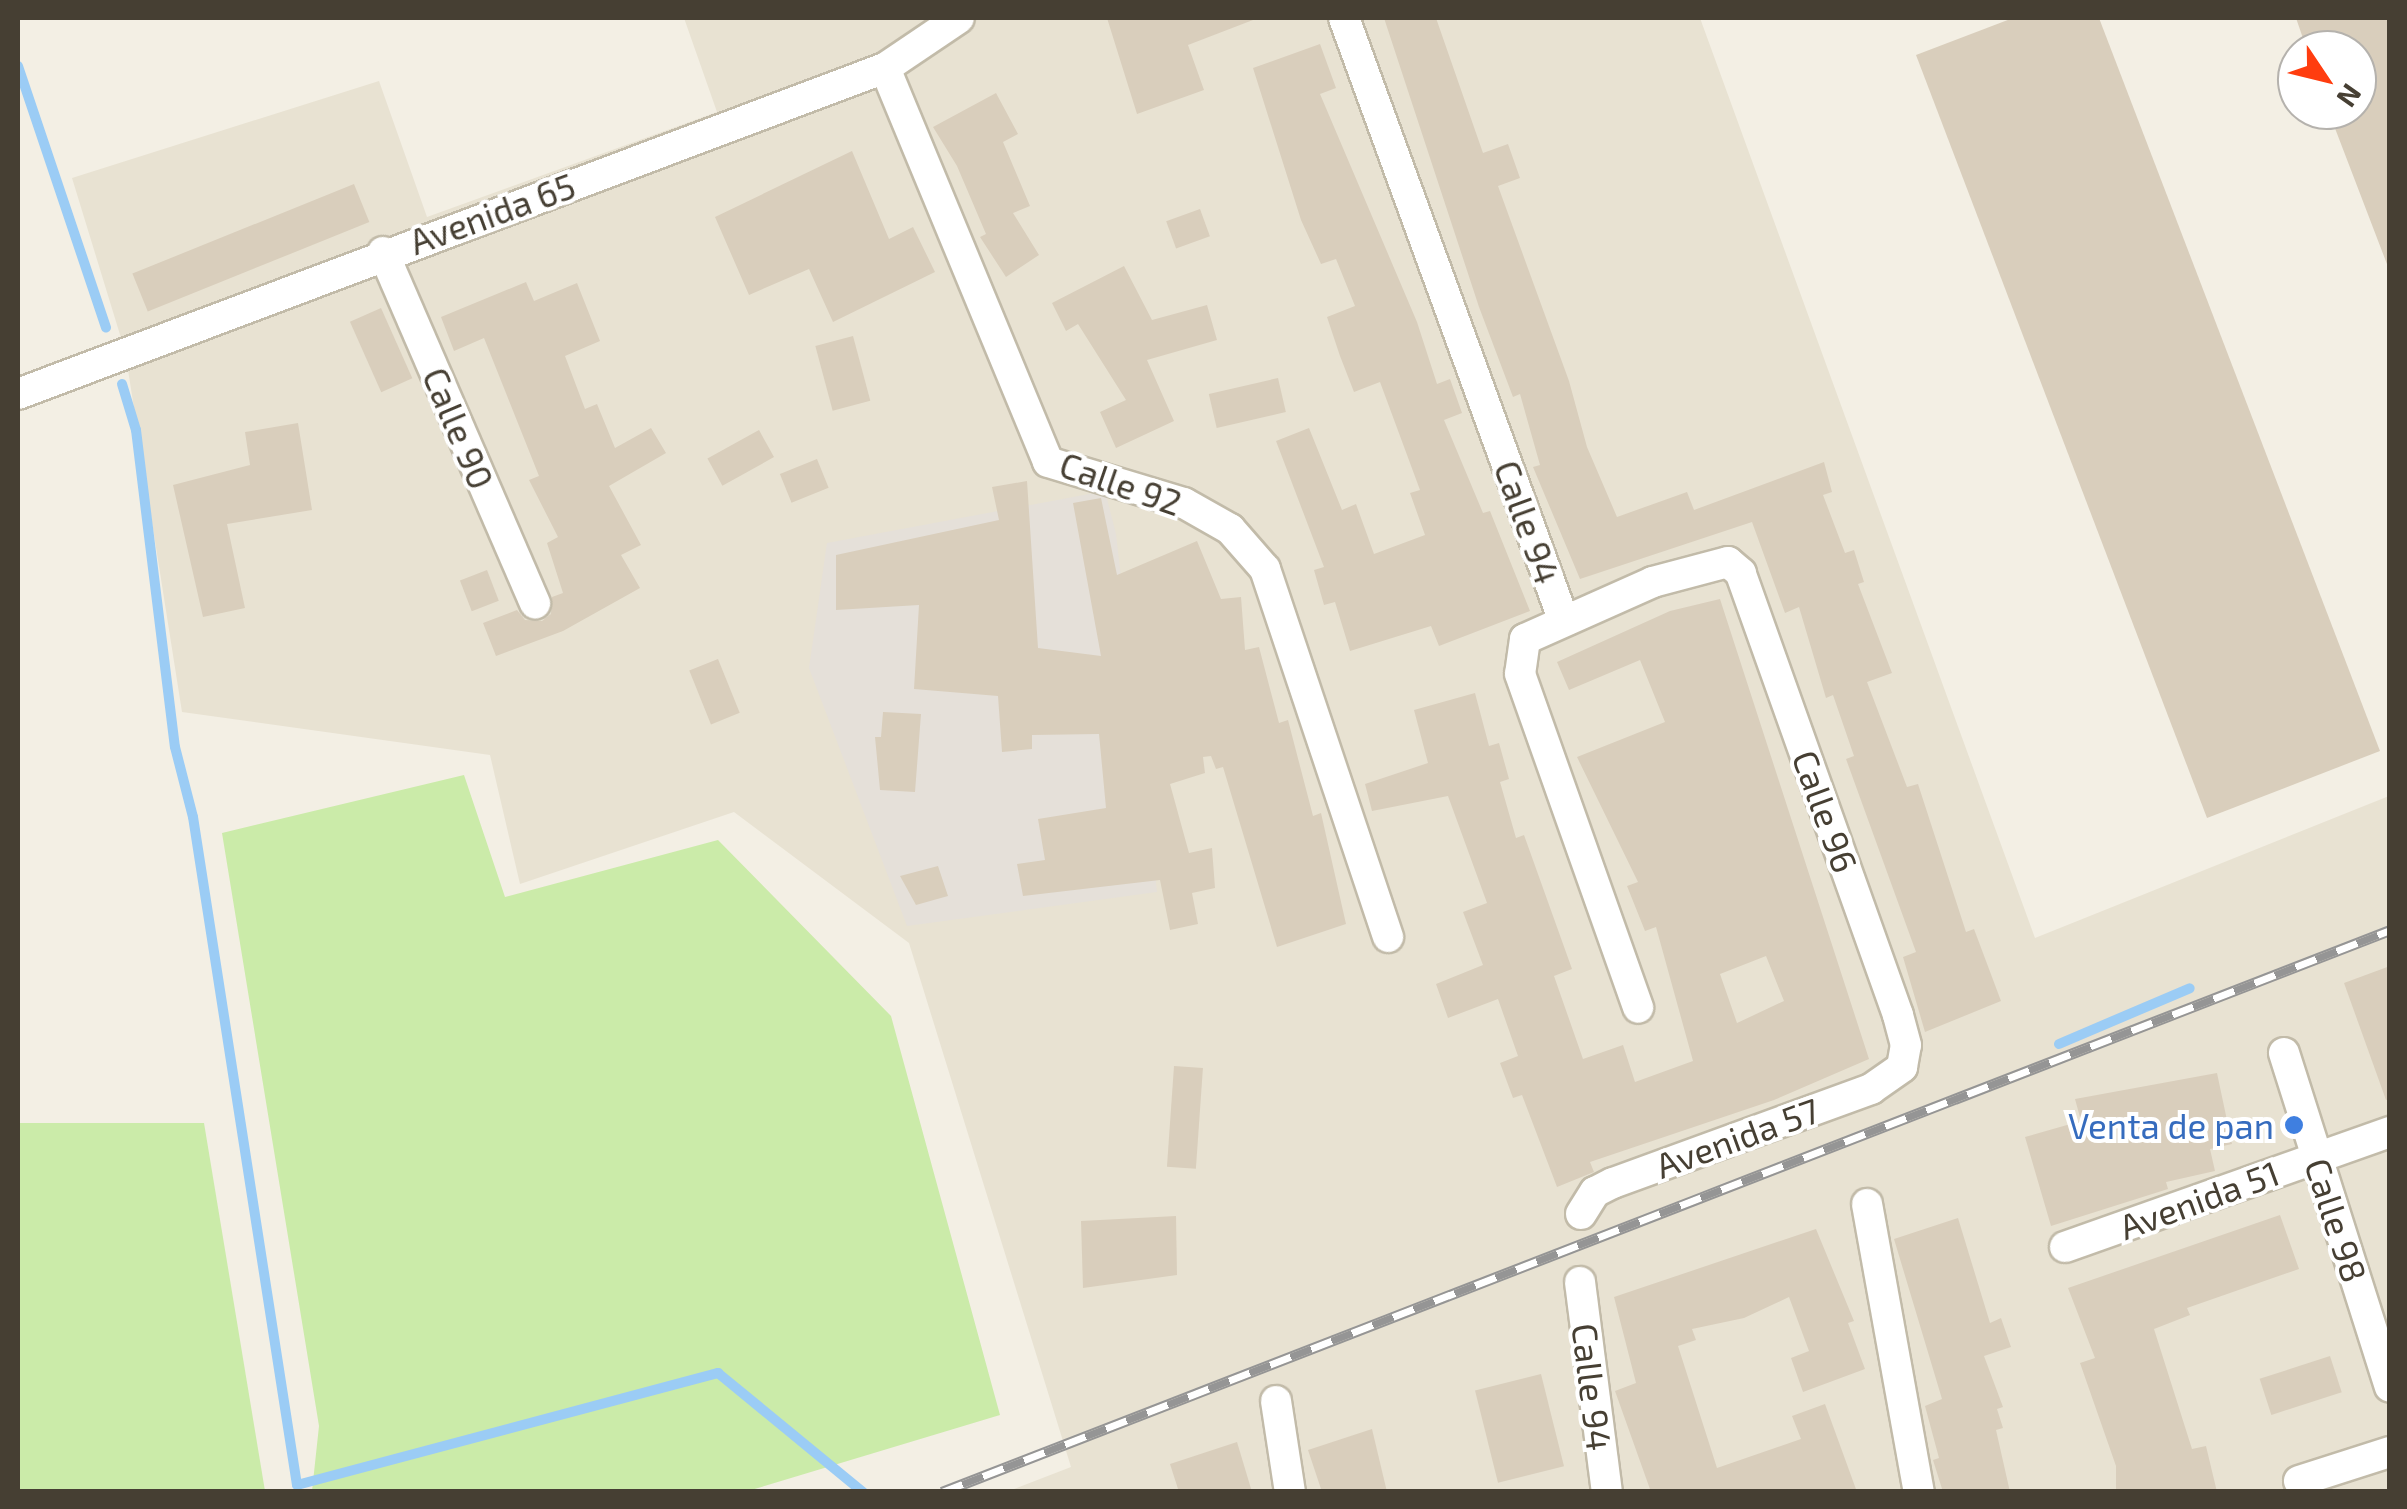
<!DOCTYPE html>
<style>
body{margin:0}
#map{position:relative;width:2407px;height:1509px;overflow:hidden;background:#f3efe4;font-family:"Exo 2",sans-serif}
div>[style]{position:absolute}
.residential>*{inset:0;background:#e8e2d2}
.industrial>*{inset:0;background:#e5e0d9}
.green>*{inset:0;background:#cbeba9}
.stream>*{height:10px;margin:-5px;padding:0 5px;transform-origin:5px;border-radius:5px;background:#9bccf5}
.building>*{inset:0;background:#d9cebc;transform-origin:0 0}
.roads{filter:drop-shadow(2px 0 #c2bba9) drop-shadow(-2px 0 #c2bba9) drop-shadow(0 2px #c2bba9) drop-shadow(0 -2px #c2bba9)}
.minor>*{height:30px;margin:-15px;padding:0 15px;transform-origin:15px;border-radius:15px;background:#fff}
.rail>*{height:11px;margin-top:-5.5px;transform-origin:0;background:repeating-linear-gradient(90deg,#fff 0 22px,#959595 0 44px);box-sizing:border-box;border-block:2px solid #959595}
.dots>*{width:28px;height:28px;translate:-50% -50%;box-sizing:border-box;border:5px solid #fff;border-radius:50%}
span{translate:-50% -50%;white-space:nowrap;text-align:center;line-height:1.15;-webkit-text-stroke:8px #fff;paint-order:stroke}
.street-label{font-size:35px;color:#463f33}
.shop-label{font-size:35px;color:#366cbe}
.right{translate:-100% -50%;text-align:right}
.frame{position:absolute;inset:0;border:20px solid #463f33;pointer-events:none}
.north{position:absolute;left:2277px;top:30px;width:100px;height:100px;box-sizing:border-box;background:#fff;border:2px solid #b5b2ad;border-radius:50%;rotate:125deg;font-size:28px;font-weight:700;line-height:40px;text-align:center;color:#463f33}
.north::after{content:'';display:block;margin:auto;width:35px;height:45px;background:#ff3d0f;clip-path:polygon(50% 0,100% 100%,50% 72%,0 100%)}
</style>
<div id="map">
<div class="residential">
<div style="clip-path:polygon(684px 18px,1700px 18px,2035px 938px,2389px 796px,2389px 1491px,1009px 1491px,1071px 1467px,909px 943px,734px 812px,520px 884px,490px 755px,182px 712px,125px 351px,72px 178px,379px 81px,427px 217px,717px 112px)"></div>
</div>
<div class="industrial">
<div style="clip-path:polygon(1105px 491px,1116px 534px,1157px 892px,907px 926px,809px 668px,827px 543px)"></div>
</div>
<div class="green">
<div style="clip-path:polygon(464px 775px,505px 897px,718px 840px,891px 1016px,1000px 1415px,748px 1491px,312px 1491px,319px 1426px,222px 833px)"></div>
<div style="clip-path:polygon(18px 1123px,204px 1123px,265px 1491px,18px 1491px)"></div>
</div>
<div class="stream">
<div style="left:18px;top:66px;width:276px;rotate:71.4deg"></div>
<div style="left:122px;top:384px;width:48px;rotate:73.1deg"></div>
<div style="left:136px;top:430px;width:319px;rotate:83deg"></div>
<div style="left:175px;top:747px;width:72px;rotate:75.6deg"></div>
<div style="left:193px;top:817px;width:676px;rotate:81.15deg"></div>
<div style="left:297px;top:1485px;width:436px;rotate:-14.9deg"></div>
<div style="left:718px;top:1373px;width:188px;rotate:39.4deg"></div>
<div style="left:2059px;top:1044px;width:142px;rotate:-23.1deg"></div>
</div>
<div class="building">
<div style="clip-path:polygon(1107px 18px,1253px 18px,1253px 20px,1188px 45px,1204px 90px,1137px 114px)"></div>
<div style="clip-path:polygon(1384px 18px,1436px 18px,1483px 153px,1508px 144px,1520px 178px,1498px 186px,1569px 381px,1587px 447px,1617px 517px,1687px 492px,1694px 510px,1824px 462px,1832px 492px,1823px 495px,1845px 553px,1854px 550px,1864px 582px,1858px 584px,1892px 673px,1867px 682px,1907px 787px,1918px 784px,1966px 932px,1974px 929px,2001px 1001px,1925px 1032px,1903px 957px,1916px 952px,1846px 759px,1854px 756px,1833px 695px,1826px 698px,1799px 607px,1785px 613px,1752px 522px,1580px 579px,1533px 467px,1540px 465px,1520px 394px,1513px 397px,1479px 307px)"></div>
<div style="clip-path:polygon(2013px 18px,2099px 18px,2380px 751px,2207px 818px,1916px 55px)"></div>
<div style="clip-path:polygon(2296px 18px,2390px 18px,2390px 272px,2328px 110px,2357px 110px,2357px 50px,2307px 50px)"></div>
<div style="clip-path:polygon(1320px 44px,1336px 88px,1320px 94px,1417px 322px,1437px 384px,1450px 379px,1462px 413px,1444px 420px,1483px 513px,1490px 511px,1530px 611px,1439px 646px,1431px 626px,1350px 651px,1335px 602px,1324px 605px,1314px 570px,1324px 567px,1276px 441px,1309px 428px,1342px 510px,1356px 504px,1374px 554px,1425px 535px,1410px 493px,1420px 490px,1380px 382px,1354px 392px,1340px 356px,1327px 317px,1355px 306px,1336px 259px,1321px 264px,1301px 220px,1253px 68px)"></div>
<div style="clip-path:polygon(996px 93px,1018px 134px,1003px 142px,1030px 206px,1013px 213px,1039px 255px,1006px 277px,980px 237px,986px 234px,957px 166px,933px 127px)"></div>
<div style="clip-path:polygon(852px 151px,889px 239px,913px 227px,935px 272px,833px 322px,809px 269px,749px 295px,715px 217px)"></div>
<div style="left:354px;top:184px;width:41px;height:239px;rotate:68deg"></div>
<div style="left:1200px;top:209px;width:29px;height:36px;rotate:70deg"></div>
<div style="clip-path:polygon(1124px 266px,1152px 320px,1207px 305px,1217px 340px,1147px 360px,1174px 421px,1116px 448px,1100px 412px,1126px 400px,1078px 324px,1066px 331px,1052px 303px)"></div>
<div style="clip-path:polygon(526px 282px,534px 301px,577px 283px,600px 341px,565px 356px,585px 409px,597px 404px,615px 448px,651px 428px,666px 453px,609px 486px,641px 545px,621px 555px,640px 588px,563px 631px,496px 656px,483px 623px,517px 610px,525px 620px,542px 621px,551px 614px,552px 597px,563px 593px,547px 543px,558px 537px,529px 480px,539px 476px,484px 338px,454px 351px,441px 317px)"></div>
<div style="left:381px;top:308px;width:77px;height:34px;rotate:66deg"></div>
<div style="left:853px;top:336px;width:67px;height:39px;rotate:75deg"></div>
<div style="left:1278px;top:378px;width:35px;height:71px;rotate:77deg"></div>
<div style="clip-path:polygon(298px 423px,312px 510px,227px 524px,245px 608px,203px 617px,173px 485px,250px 465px,245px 432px)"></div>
<div style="left:759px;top:430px;width:31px;height:59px;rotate:61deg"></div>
<div style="left:817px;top:459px;width:31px;height:40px;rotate:68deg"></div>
<div style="clip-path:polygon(1027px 481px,1038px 648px,1101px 656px,1073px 503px,1101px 498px,1117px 575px,1197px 541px,1221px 599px,1241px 597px,1245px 650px,1259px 647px,1279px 723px,1288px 720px,1313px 816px,1321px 813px,1346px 924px,1277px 947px,1223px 767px,1216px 769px,1211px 756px,1203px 757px,1205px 773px,1170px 784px,1189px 853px,1212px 848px,1215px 888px,1192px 893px,1198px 924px,1170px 930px,1160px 880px,1023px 896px,1017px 864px,1045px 860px,1038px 819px,1106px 808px,1099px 734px,1032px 735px,1032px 749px,1002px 752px,998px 696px,914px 689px,919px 605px,836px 610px,836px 555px,999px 520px,992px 487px)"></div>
<div style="left:487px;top:570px;width:33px;height:29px;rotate:69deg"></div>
<div style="clip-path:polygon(evenodd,1720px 599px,1869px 1059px,1774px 1100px,1590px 1162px,1594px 1172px,1557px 1187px,1522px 1095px,1513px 1098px,1500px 1063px,1518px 1056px,1498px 999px,1448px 1018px,1436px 984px,1483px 965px,1463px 912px,1487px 903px,1448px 796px,1372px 811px,1365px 784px,1428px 763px,1414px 710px,1475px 693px,1489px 746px,1499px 743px,1509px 779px,1500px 782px,1516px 838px,1524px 835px,1572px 969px,1554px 976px,1583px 1059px,1623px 1045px,1635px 1082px,1693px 1061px,1656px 927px,1645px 931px,1627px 886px,1638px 882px,1577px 757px,1665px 722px,1640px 660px,1569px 690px,1557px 662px,1670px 611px,1720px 599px,1766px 956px,1784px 1001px,1737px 1023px,1720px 974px,1766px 956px)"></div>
<div style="left:718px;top:659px;width:58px;height:31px;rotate:68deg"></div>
<div style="clip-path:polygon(883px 712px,921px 714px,915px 792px,880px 790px,875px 737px,881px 737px)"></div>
<div style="clip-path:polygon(938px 866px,948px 896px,916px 905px,900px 876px)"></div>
<div style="clip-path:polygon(2390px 966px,2390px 1099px,2386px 1100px,2344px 983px)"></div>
<div style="left:1174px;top:1066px;width:29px;height:101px;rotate:4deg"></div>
<div style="clip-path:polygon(2217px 1073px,2232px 1144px,2210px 1149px,2215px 1171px,2166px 1182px,2168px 1189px,2051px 1226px,2025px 1137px,2081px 1121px,2075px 1099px)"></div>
<div style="clip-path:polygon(2280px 1215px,2299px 1269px,2187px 1308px,2190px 1315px,2154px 1329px,2192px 1449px,2206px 1446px,2217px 1492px,2116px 1492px,2116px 1466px,2080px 1363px,2095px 1358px,2068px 1288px)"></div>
<div style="clip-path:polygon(1176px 1216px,1177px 1275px,1083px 1288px,1081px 1221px)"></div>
<div style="clip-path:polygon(1958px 1218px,1990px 1323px,2001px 1318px,2011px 1347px,1984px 1356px,2003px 1407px,1997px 1409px,2003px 1428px,1996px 1430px,2010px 1492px,1943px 1492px,1933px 1460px,1939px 1458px,1925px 1406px,1942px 1399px,1894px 1239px)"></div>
<div style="clip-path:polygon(1816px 1229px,1854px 1321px,1848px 1323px,1865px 1369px,1803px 1392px,1791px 1358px,1809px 1351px,1789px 1297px,1744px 1318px,1692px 1329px,1696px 1340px,1678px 1346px,1717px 1468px,1801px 1439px,1792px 1416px,1825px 1404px,1857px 1492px,1651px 1492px,1615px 1391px,1636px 1383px,1614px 1297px)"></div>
<div style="left:2330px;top:1356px;width:38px;height:74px;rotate:72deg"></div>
<div style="left:1541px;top:1374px;width:95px;height:68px;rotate:76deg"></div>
<div style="clip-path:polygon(1372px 1429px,1387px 1492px,1322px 1492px,1308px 1450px)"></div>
<div style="clip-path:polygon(1237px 1442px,1252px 1492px,1179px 1492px,1170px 1464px)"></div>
</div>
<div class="roads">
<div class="minor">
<div style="left:1344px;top:18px;width:642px;rotate:69.96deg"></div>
<div style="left:885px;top:68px;width:426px;rotate:67.5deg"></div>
<div style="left:1048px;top:462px;width:142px;rotate:16.8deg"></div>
<div style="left:1184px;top:503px;width:53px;rotate:29.5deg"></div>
<div style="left:1230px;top:529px;width:53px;rotate:48.8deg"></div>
<div style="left:1265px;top:569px;width:388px;rotate:71.5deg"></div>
<div style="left:383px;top:252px;width:383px;rotate:66.6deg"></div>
<div style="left:18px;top:394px;width:926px;rotate:-20.61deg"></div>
<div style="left:885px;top:68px;width:89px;rotate:-34deg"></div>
<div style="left:2284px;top:1053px;width:350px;rotate:72.4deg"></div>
<div style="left:1867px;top:1204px;width:293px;rotate:79.8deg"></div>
<div style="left:1581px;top:1214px;width:26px;rotate:-58deg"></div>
<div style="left:1595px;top:1192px;width:20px;rotate:-27deg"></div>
<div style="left:1613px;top:1183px;width:275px;rotate:-20deg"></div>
<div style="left:1871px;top:1089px;width:38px;rotate:-35deg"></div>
<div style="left:1902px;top:1067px;width:22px;rotate:-80deg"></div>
<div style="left:1906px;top:1045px;width:31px;rotate:-105deg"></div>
<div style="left:1898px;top:1015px;width:469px;rotate:-109.6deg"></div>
<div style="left:1741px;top:573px;width:17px;rotate:-140deg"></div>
<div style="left:1728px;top:562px;width:78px;rotate:165.1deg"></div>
<div style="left:1653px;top:582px;width:140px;rotate:156deg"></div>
<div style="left:1525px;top:639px;width:35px;rotate:98deg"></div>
<div style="left:1520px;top:674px;width:354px;rotate:70.5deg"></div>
<div style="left:2065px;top:1247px;width:345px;rotate:-19.5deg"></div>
<div style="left:1580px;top:1282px;width:212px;rotate:82.7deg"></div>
<div style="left:1276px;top:1401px;width:92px;rotate:81.3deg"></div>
<div style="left:2299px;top:1481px;width:96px;rotate:-17.7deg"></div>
</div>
</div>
<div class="rail">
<div style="left:942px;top:1492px;width:1553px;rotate:-21.21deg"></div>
</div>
<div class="dots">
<div style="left:2294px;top:1125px;background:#3f7fe0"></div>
</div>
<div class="street-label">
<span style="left:492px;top:213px;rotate:-20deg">Avenida 65</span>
<span style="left:459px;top:428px;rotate:67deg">Calle 90</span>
<span style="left:1121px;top:483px;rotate:19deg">Calle 92</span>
<span style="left:1528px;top:522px;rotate:70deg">Calle 94</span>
<span style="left:1826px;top:811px;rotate:70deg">Calle 96</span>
<span style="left:1737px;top:1137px;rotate:-20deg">Avenida 57</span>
<span style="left:2199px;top:1199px;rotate:-20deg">Avenida 51</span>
<span style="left:2337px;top:1220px;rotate:72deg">Calle 98</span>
<span style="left:1593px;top:1387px;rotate:83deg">Calle 94</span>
</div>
<div class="shop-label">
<span class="right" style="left:2274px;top:1125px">Venta de pan</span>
</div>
<div class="frame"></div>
<div class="north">N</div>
</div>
